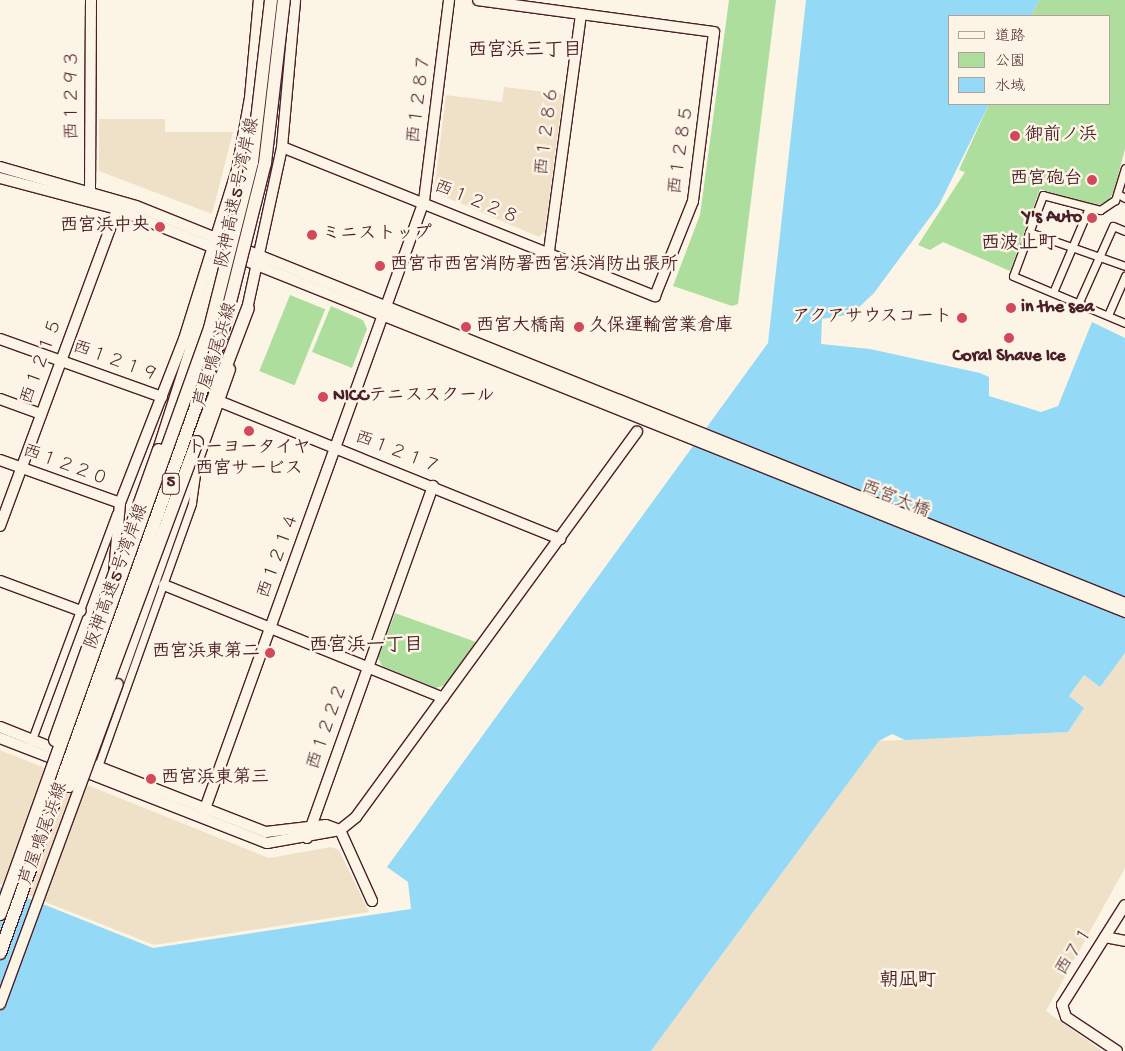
<!DOCTYPE html>
<meta charset="utf-8">
<style>
body{margin:0}
#map{position:relative;width:1125px;height:1051px;overflow:hidden;background:#fcf5e5;font-family:"Gochi Hand","Klee One",sans-serif}
div>[style]{position:absolute}
.built>*{inset:0;background:#efe1c8}
.green>*{inset:0;background:#aede9d;transform-origin:0 0}
.water>*{inset:0;background:#94d9f6}
.roads{filter:drop-shadow(1px 0 #4a1f2b) drop-shadow(-1px 0 #4a1f2b) drop-shadow(0 1px #4a1f2b) drop-shadow(0 -1px #4a1f2b)}
.street>*{height:7px;margin:-3.5px;padding:0 3.5px;transform-origin:3.5px;border-radius:3.5px;background:#fcf5e5}
.secondary>*{height:10px;margin:-5px;padding:0 5px;transform-origin:5px;border-radius:5px;background:#fcf5e5}
.highway>*{height:12px;margin:-6px;padding:0 6px;transform-origin:6px;border-radius:6px;background:#fcf5e5}
.bridges{filter:drop-shadow(1px 0 #4a1f2b) drop-shadow(-1px 0 #4a1f2b) drop-shadow(0 1px #4a1f2b) drop-shadow(0 -1px #4a1f2b)}
.secondary-bridge>*{height:10px;margin:-5px;padding:0 5px;transform-origin:5px;border-radius:5px;background:#fcf5e5}
.highway-bridge>*{height:12px;margin:-6px;padding:0 6px;transform-origin:6px;border-radius:6px;background:#fcf5e5}
.dots>*{width:14px;height:14px;translate:-50% -50%;box-sizing:border-box;border:2px solid #fcf5e5;border-radius:50%}
span{translate:-50% -50%;white-space:nowrap;text-align:center;line-height:1.15;-webkit-text-stroke:5px #fcf5e5;paint-order:stroke}
.shield-label span{padding:1px 4px;background:#fcf5e5;border:1px solid;border-radius:4px;-webkit-text-stroke-width:0}
.shield-label{font-size:16px;color:#4a1f2b;font-weight:700}
.street-label{font-size:18px;color:#4a1f2b}
.poi-label{font-size:18px;color:#4a1f2b;font-weight:700}
.left{translate:0 -50%;text-align:left}
.right{translate:-100% -50%;text-align:right}
.neighbourhood-label{font-size:19px;color:#4a1f2b;font-weight:700}
.legend{position:absolute;left:948px;top:15px;width:162px;height:90px;box-sizing:border-box;background:#fcf5e5;border:1px solid #b59f9b;margin:0;padding:6px 9px;list-style:none;font-size:15px;color:#4a1f2b}
.legend li{display:flex;align-items:center;gap:10px;height:25px}
.legend b{width:25px;border:1px solid #b59f9b}
</style>
<div id="map">
<div class="built">
<div style="clip-path:polygon(504px 87px,563px 94px,545px 231px,539px 237px,434px 192px,446px 95px,502px 102px)"></div>
<div style="clip-path:polygon(99px 119px,165px 119px,165px 132px,233px 132px,212px 214px,99px 171px)"></div>
<div style="clip-path:polygon(1125px 653px,1125px 868px,1046px 1011px,1102px 1051px,651px 1051px,879px 741px,1068px 732px,1084px 708px,1069px 696px,1084px 675px,1100px 687px)"></div>
<div style="clip-path:polygon(0 750px,269px 858px,331px 847px,339px 850px,369px 912px,154px 945px,0 884px)"></div>
</div>
<div class="green">
<div style="clip-path:polygon(729px 0,776px 0,738px 304px,732px 306px,673px 286px,700px 215px)"></div>
<div style="clip-path:polygon(1039px 0,1125px 0,1125px 149px,1114px 191px,1109px 200px,1095px 207px,1040px 189px,1010px 271px,943px 242px,930px 250px,918px 245px,965px 172px,959px 170px,989px 104px,1109px 104px,1109px 16px,1031px 16px)"></div>
<div style="left:290px;top:295px;width:38px;height:82px;rotate:22deg"></div>
<div style="clip-path:polygon(331px 306px,363px 320px,367px 329px,352px 368px,312px 352px)"></div>
<div style="clip-path:polygon(395px 613px,476px 642px,445px 685px,436px 688px,382px 666px,378px 658px)"></div>
</div>
<div class="water">
<div style="clip-path:polygon(806px 0,1039px 0,1031px 16px,949px 16px,949px 104px,989px 104px,939px 205px,874px 293px,852px 314px,822px 319px,821px 344px,870px 349px,980px 373px,989px 377px,989px 396px,1041px 412px,1058px 406px,1092px 322px,1125px 338px,1125px 653px,1100px 687px,1084px 675px,1069px 696px,1084px 708px,1068px 732px,905px 740px,892px 734px,879px 741px,651px 1051px,0 1051px,0 887px,153px 948px,411px 909px,408px 882px,387px 867px,768px 343px)"></div>
</div>
<div class="roads">
<div class="street">
<div style="left:1125px;top:168px;width:34px;rotate:107deg"></div>
<div style="left:1115px;top:200px;width:18px;rotate:146deg"></div>
<div style="left:1100px;top:210px;width:59px;rotate:-165.3deg"></div>
<div style="left:1043px;top:195px;width:86px;rotate:110.3deg"></div>
<div style="left:1013px;top:276px;width:121px;rotate:22.8deg"></div>
<div style="left:1118px;top:194px;width:8px;rotate:30deg"></div>
<div style="left:1029px;top:232px;width:102px;rotate:19.5deg"></div>
<div style="left:1054px;top:290px;width:87px;rotate:-67deg"></div>
<div style="left:1079px;top:302px;width:83px;rotate:-65.9deg"></div>
<div style="left:1113px;top:226px;width:13px;rotate:23deg"></div>
<div style="left:1108px;top:315px;width:43px;rotate:-66.4deg"></div>
<div style="left:31px;top:742px;width:244px;rotate:-69.6deg"></div>
<div style="left:97px;top:769px;width:282px;rotate:-70.3deg"></div>
<div style="left:192px;top:503px;width:27px;rotate:-82deg"></div>
</div>
<div class="secondary">
<div style="left:282px;top:147px;width:402px;rotate:21.8deg"></div>
<div style="left:655px;top:296px;width:102px;rotate:-68.2deg"></div>
<div style="left:693px;top:201px;width:170px;rotate:-82.9deg"></div>
<div style="left:714px;top:32px;width:238px;rotate:-172.3deg"></div>
<div style="left:0;top:167px;width:141px;rotate:16deg"></div>
<div style="left:136px;top:206px;width:1066px;rotate:21.87deg"></div>
<div style="left:0;top:178px;width:121px;rotate:14.8deg"></div>
<div style="left:117px;top:209px;width:1086px;rotate:21.79deg"></div>
<div style="left:90px;top:190px;width:190px;rotate:-89.7deg"></div>
<div style="left:549px;top:251px;width:239px;rotate:-82.3deg"></div>
<div style="left:246px;top:314px;width:171px;rotate:-77.8deg"></div>
<div style="left:282px;top:147px;width:148px;rotate:-84.9deg"></div>
<div style="left:0;top:339px;width:172px;rotate:19.7deg"></div>
<div style="left:0;top:399px;width:44px;rotate:20.1deg"></div>
<div style="left:221px;top:402px;width:366px;rotate:22deg"></div>
<div style="left:0;top:460px;width:127px;rotate:19.7deg"></div>
<div style="left:0;top:526px;width:338px;rotate:-69.7deg"></div>
<div style="left:114px;top:572px;width:69px;rotate:-85deg"></div>
<div style="left:120px;top:503px;width:176px;rotate:-68.7deg"></div>
<div style="left:184px;top:339px;width:177px;rotate:-72.6deg"></div>
<div style="left:237px;top:170px;width:73px;rotate:-79.8deg"></div>
<div style="left:250px;top:98px;width:98px;rotate:-84.8deg"></div>
<div style="left:0;top:581px;width:86px;rotate:20.3deg"></div>
<div style="left:164px;top:585px;width:301px;rotate:22deg"></div>
<div style="left:118px;top:684px;width:334px;rotate:-70.4deg"></div>
<div style="left:0;top:727px;width:70px;rotate:21.8deg"></div>
<div style="left:0;top:738px;width:66px;rotate:21.2deg"></div>
<div style="left:81px;top:760px;width:199px;rotate:21.3deg"></div>
<div style="left:266px;top:832px;width:60px;rotate:-6.7deg"></div>
<div style="left:326px;top:825px;width:15px;rotate:20deg"></div>
<div style="left:78px;top:769px;width:203px;rotate:21.4deg"></div>
<div style="left:267px;top:843px;width:74px;rotate:-10.1deg"></div>
<div style="left:340px;top:830px;width:21px;rotate:-39deg"></div>
<div style="left:356px;top:817px;width:477px;rotate:-53.9deg"></div>
<div style="left:202px;top:817px;width:655px;rotate:-70.18deg"></div>
<div style="left:424px;top:201px;width:203px;rotate:-82.9deg"></div>
<div style="left:340px;top:830px;width:78px;rotate:65.7deg"></div>
<div style="left:307px;top:838px;width:374px;rotate:-70.3deg"></div>
<div style="left:1105px;top:937px;width:20px;rotate:11deg"></div>
<div style="left:1117px;top:1051px;width:61px;rotate:-146.3deg"></div>
<div style="left:1066px;top:1017px;width:13px;rotate:-108deg"></div>
<div style="left:1062px;top:1005px;width:118px;rotate:-57.8deg"></div>
</div>
<div class="highway">
<div style="left:197px;top:442px;width:143px;rotate:-69.2deg"></div>
<div style="left:159px;top:450px;width:176px;rotate:-72.2deg"></div>
<div style="left:213px;top:282px;width:44px;rotate:-84.8deg"></div>
</div>
</div>
<div class="bridges">
<div class="secondary-bridge">
<div style="left:0;top:1004px;width:341px;rotate:-69.8deg"></div>
</div>
<div class="highway-bridge">
<div style="left:55px;top:740px;width:308px;rotate:-70.3deg"></div>
<div style="left:69px;top:786px;width:367px;rotate:-69.6deg"></div>
<div style="left:0;top:914px;width:622px;rotate:-70.28deg"></div>
<div style="left:210px;top:328px;width:171px;rotate:-75.8deg"></div>
<div style="left:252px;top:162px;width:163px;rotate:-83.3deg"></div>
<div style="left:0;top:953px;width:658px;rotate:-70.27deg"></div>
<div style="left:222px;top:334px;width:176px;rotate:-75.9deg"></div>
<div style="left:265px;top:163px;width:164px;rotate:-83.4deg"></div>
</div>
</div>
<div class="dots">
<div style="left:1015px;top:136px;background:#d1495b"></div>
<div style="left:1092px;top:180px;background:#d1495b"></div>
<div style="left:1092px;top:218px;background:#d1495b"></div>
<div style="left:160px;top:227px;background:#d1495b"></div>
<div style="left:312px;top:235px;background:#d1495b"></div>
<div style="left:380px;top:266px;background:#d1495b"></div>
<div style="left:1011px;top:308px;background:#d1495b"></div>
<div style="left:962px;top:318px;background:#d1495b"></div>
<div style="left:466px;top:327px;background:#d1495b"></div>
<div style="left:579px;top:327px;background:#d1495b"></div>
<div style="left:1009px;top:338px;background:#d1495b"></div>
<div style="left:323px;top:397px;background:#d1495b"></div>
<div style="left:249px;top:431px;background:#d1495b"></div>
<div style="left:270px;top:653px;background:#d1495b"></div>
<div style="left:151px;top:779px;background:#d1495b"></div>
</div>
<div class="shield-label">
<span style="left:171px;top:484px">5</span>
</div>
<div class="street-label">
<span style="left:74px;top:95px;rotate:-90deg">西１２９３</span>
<span style="left:421px;top:99px;rotate:-83deg">西１２８７</span>
<span style="left:549px;top:131px;rotate:-83deg">西１２８６</span>
<span style="left:683px;top:150px;rotate:-82deg">西１２８５</span>
<span style="left:239px;top:193px;rotate:-78deg">阪神高速5号湾岸線</span>
<span style="left:476px;top:204px;rotate:22deg">西１２２８</span>
<span style="left:217px;top:355px;rotate:-73deg">芦屋鳴尾浜線</span>
<span style="left:43px;top:362px;rotate:-70deg">西１２１５</span>
<span style="left:115px;top:363px;rotate:20deg">西１２１９</span>
<span style="left:397px;top:454px;rotate:21deg">西１２１７</span>
<span style="left:65px;top:467px;rotate:20deg">西１２２０</span>
<span style="left:895px;top:501px;rotate:22deg">西宮大橋</span>
<span style="left:280px;top:556px;rotate:-70deg">西１２１４</span>
<span style="left:118px;top:577px;rotate:-70deg">阪神高速5号湾岸線</span>
<span style="left:329px;top:727px;rotate:-71deg">西１２２２</span>
<span style="left:45px;top:834px;rotate:-70deg">芦屋鳴尾浜線</span>
<span style="left:1076px;top:952px;rotate:-57deg">西７１</span>
</div>
<div class="poi-label">
<span class="left" style="left:1025px;top:136px">御前ノ浜</span>
<span class="right" style="left:1082px;top:180px">西宮砲台</span>
<span class="right" style="left:1082px;top:218px">Y's Auto</span>
<span class="right" style="left:150px;top:227px">西宮浜中央</span>
<span class="left" style="left:322px;top:235px">ミニストップ</span>
<span class="left" style="left:390px;top:266px">西宮市西宮消防署西宮浜消防出張所</span>
<span class="left" style="left:1021px;top:308px">in the sea</span>
<span class="right" style="left:952px;top:318px">アクアサウスコート</span>
<span class="left" style="left:476px;top:327px">西宮大橋南</span>
<span class="left" style="left:589px;top:327px">久保運輸営業倉庫</span>
<span style="left:1009px;top:357px">Coral Shave Ice</span>
<span class="left" style="left:333px;top:397px">NICCテニススクール</span>
<span style="left:249px;top:460px">トーヨータイヤ<br>西宮サービス</span>
<span class="right" style="left:260px;top:653px">西宮浜東第二</span>
<span class="left" style="left:161px;top:779px">西宮浜東第三</span>
</div>
<div class="neighbourhood-label">
<span style="left:525px;top:52px">西宮浜三丁目</span>
<span style="left:1019px;top:245px">西波止町</span>
<span style="left:366px;top:647px">西宮浜一丁目</span>
<span style="left:908px;top:982px">朝凪町</span>
</div>
<ul class="legend">
<li><b style="height:6px;background:#fcf5e5"></b>道路</li>
<li><b style="height:14px;background:#aede9d"></b>公園</li>
<li><b style="height:14px;background:#94d9f6"></b>水域</li>
</ul>
</div>
